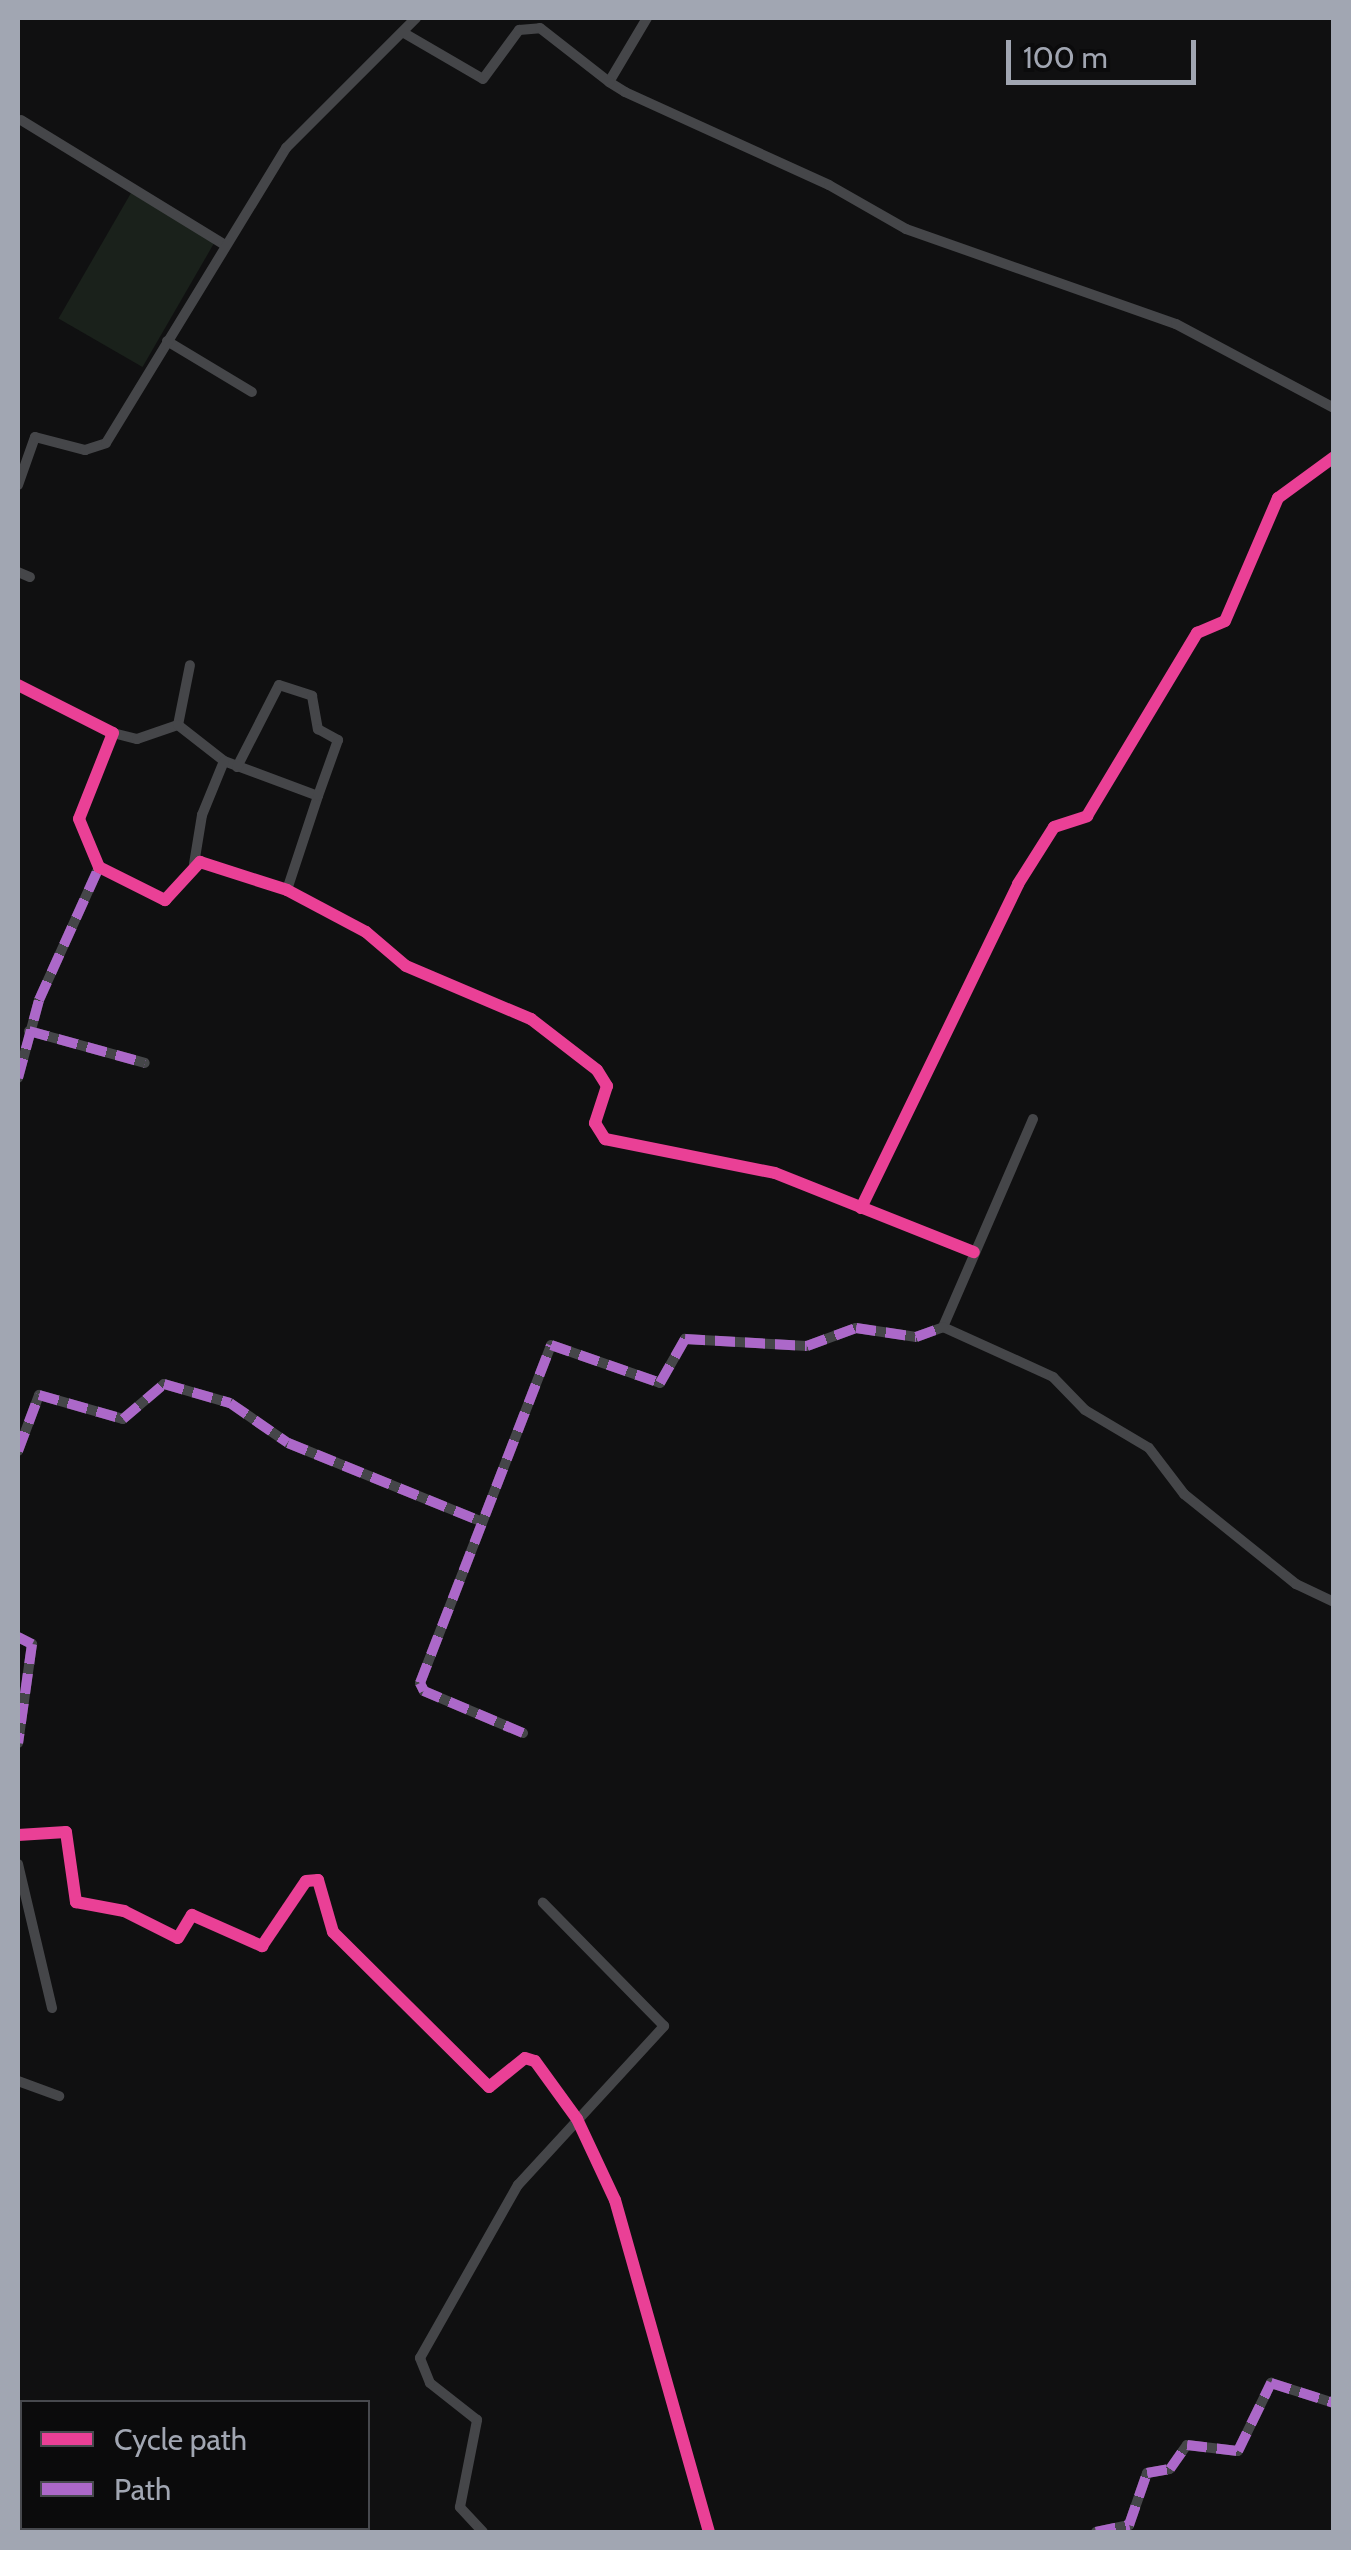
<!DOCTYPE html>
<style>
body{margin:0}
#map{position:relative;width:1351px;height:2550px;overflow:hidden;background:#101011;font-family:Cabin,sans-serif}
div>[style]{position:absolute}
.green>*{inset:0;background:#1a211b;transform-origin:0 0}
.minor>*{height:10px;margin:-5px;padding:0 5px;transform-origin:5px;border-radius:5px;background:#454649}
.quiet>*{height:10px;margin-top:-5px;transform-origin:0;background:repeating-linear-gradient(90deg,#ac68c9 0 20px,transparent 0 30px)}
.cycleway>*{height:12px;margin:-6px;padding:0 6px;transform-origin:6px;border-radius:6px;background:#ea4096}
span{translate:-50% -50%;white-space:nowrap;text-align:center;line-height:1.15;-webkit-text-stroke:9px #0b0b0c;paint-order:stroke}
.frame{position:absolute;inset:0;border:20px solid #a1a6b2;pointer-events:none}
.legend{position:absolute;left:20px;top:2400px;width:350px;height:130px;box-sizing:border-box;background:#0b0b0c;border:2px solid #47494e;margin:0;padding:12px 18px;list-style:none;font-size:30px;color:#a1a6b2}
.legend li{display:flex;align-items:center;gap:20px;height:50px}
.legend b{width:50px;border:2px solid #47494e}
.scale{position:absolute;left:1006px;top:40px;width:190px;height:45px;box-sizing:border-box;border:5px solid #a1a6b2;border-top:0;padding-left:12px;font-size:30px;line-height:35px;white-space:nowrap;color:#a1a6b2;-webkit-text-stroke:8px #0b0b0c;paint-order:stroke}
</style>
<div id="map">
<div class="green">
<div style="left:131px;top:193px;width:97px;height:145px;rotate:30deg"></div>
</div>
<div class="minor">
<div style="left:647px;top:18px;width:74px;rotate:120.7deg"></div>
<div style="left:609px;top:82px;width:19px;rotate:32deg"></div>
<div style="left:625px;top:92px;width:224px;rotate:24.5deg"></div>
<div style="left:829px;top:185px;width:89px;rotate:29.7deg"></div>
<div style="left:906px;top:229px;width:286px;rotate:19.4deg"></div>
<div style="left:1176px;top:324px;width:179px;rotate:28deg"></div>
<div style="left:404px;top:33px;width:91px;rotate:30.2deg"></div>
<div style="left:483px;top:79px;width:61px;rotate:-53.7deg"></div>
<div style="left:519px;top:30px;width:21px;rotate:-5deg"></div>
<div style="left:540px;top:28px;width:88px;rotate:38deg"></div>
<div style="left:21px;top:120px;width:239px;rotate:31.5deg"></div>
<div style="left:167px;top:341px;width:99px;rotate:31deg"></div>
<div style="left:18px;top:485px;width:51px;rotate:-70.5deg"></div>
<div style="left:35px;top:437px;width:52px;rotate:14.6deg"></div>
<div style="left:85px;top:450px;width:22px;rotate:-18deg"></div>
<div style="left:106px;top:443px;width:346px;rotate:-58.6deg"></div>
<div style="left:286px;top:148px;width:184px;rotate:-45deg"></div>
<div style="left:18px;top:572px;width:13px;rotate:23deg"></div>
<div style="left:18px;top:685px;width:106px;rotate:26.8deg"></div>
<div style="left:113px;top:733px;width:92px;rotate:111.6deg"></div>
<div style="left:79px;top:819px;width:52px;rotate:67.4deg"></div>
<div style="left:99px;top:867px;width:74px;rotate:26.6deg"></div>
<div style="left:165px;top:900px;width:52px;rotate:-47.4deg"></div>
<div style="left:200px;top:862px;width:91px;rotate:17.8deg"></div>
<div style="left:287px;top:890px;width:89px;rotate:28deg"></div>
<div style="left:366px;top:932px;width:52px;rotate:40.4deg"></div>
<div style="left:406px;top:966px;width:136px;rotate:23deg"></div>
<div style="left:531px;top:1019px;width:83px;rotate:37.7deg"></div>
<div style="left:597px;top:1070px;width:19px;rotate:58deg"></div>
<div style="left:607px;top:1086px;width:39px;rotate:108deg"></div>
<div style="left:595px;top:1123px;width:19px;rotate:58deg"></div>
<div style="left:605px;top:1139px;width:173px;rotate:11.3deg"></div>
<div style="left:775px;top:1173px;width:214px;rotate:21.7deg"></div>
<div style="left:178px;top:725px;width:61px;rotate:-78.7deg"></div>
<div style="left:113px;top:733px;width:25px;rotate:14deg"></div>
<div style="left:137px;top:739px;width:43px;rotate:-18.9deg"></div>
<div style="left:178px;top:725px;width:58px;rotate:38deg"></div>
<div style="left:224px;top:761px;width:100px;rotate:20.4deg"></div>
<div style="left:318px;top:796px;width:99px;rotate:108.3deg"></div>
<div style="left:237px;top:767px;width:92px;rotate:-62.9deg"></div>
<div style="left:279px;top:685px;width:35px;rotate:18deg"></div>
<div style="left:312px;top:696px;width:34px;rotate:80deg"></div>
<div style="left:318px;top:729px;width:23px;rotate:29deg"></div>
<div style="left:338px;top:740px;width:59px;rotate:109.7deg"></div>
<div style="left:194px;top:864px;width:50px;rotate:-80.7deg"></div>
<div style="left:202px;top:815px;width:58px;rotate:-67.8deg"></div>
<div style="left:29px;top:1031px;width:120px;rotate:15.4deg"></div>
<div style="left:18px;top:1078px;width:81px;rotate:-74.9deg"></div>
<div style="left:39px;top:1000px;width:146px;rotate:-65.7deg"></div>
<div style="left:1033px;top:1119px;width:227px;rotate:113.4deg"></div>
<div style="left:943px;top:1327px;width:121px;rotate:24.4deg"></div>
<div style="left:1053px;top:1377px;width:46px;rotate:45.9deg"></div>
<div style="left:1085px;top:1410px;width:74px;rotate:30.7deg"></div>
<div style="left:1149px;top:1448px;width:58px;rotate:52.7deg"></div>
<div style="left:1184px;top:1494px;width:144px;rotate:38.8deg"></div>
<div style="left:1296px;top:1584px;width:42px;rotate:25.3deg"></div>
<div style="left:861px;top:1208px;width:360px;rotate:-64.1deg"></div>
<div style="left:1018px;top:884px;width:67px;rotate:-57.7deg"></div>
<div style="left:1054px;top:827px;width:35px;rotate:-18deg"></div>
<div style="left:1087px;top:816px;width:214px;rotate:-59deg"></div>
<div style="left:1197px;top:633px;width:30px;rotate:-23deg"></div>
<div style="left:1225px;top:621px;width:134px;rotate:-66.7deg"></div>
<div style="left:1278px;top:498px;width:69px;rotate:-36.2deg"></div>
<div style="left:18px;top:1451px;width:60px;rotate:-69.4deg"></div>
<div style="left:39px;top:1395px;width:87px;rotate:15.9deg"></div>
<div style="left:123px;top:1419px;width:54px;rotate:-40.5deg"></div>
<div style="left:164px;top:1384px;width:69px;rotate:16.1deg"></div>
<div style="left:230px;top:1403px;width:70px;rotate:34.6deg"></div>
<div style="left:288px;top:1443px;width:207px;rotate:22.1deg"></div>
<div style="left:18px;top:1637px;width:16px;rotate:27deg"></div>
<div style="left:32px;top:1644px;width:100px;rotate:98deg"></div>
<div style="left:523px;top:1733px;width:108px;rotate:-157deg"></div>
<div style="left:424px;top:1691px;width:9px;rotate:-117deg"></div>
<div style="left:420px;top:1683px;width:362px;rotate:-68.8deg"></div>
<div style="left:551px;top:1345px;width:115px;rotate:19.2deg"></div>
<div style="left:660px;top:1383px;width:51px;rotate:-60.4deg"></div>
<div style="left:685px;top:1339px;width:122px;rotate:3.3deg"></div>
<div style="left:807px;top:1346px;width:52px;rotate:-20.2deg"></div>
<div style="left:856px;top:1328px;width:61px;rotate:8.5deg"></div>
<div style="left:916px;top:1337px;width:29px;rotate:-20deg"></div>
<div style="left:18px;top:1835px;width:48px;rotate:-3.6deg"></div>
<div style="left:66px;top:1832px;width:71px;rotate:81.9deg"></div>
<div style="left:76px;top:1902px;width:49px;rotate:10.6deg"></div>
<div style="left:124px;top:1911px;width:60px;rotate:26.6deg"></div>
<div style="left:178px;top:1938px;width:27px;rotate:-59deg"></div>
<div style="left:192px;top:1915px;width:77px;rotate:23.9deg"></div>
<div style="left:262px;top:1946px;width:78px;rotate:-55.9deg"></div>
<div style="left:306px;top:1881px;width:12px;rotate:-5deg"></div>
<div style="left:318px;top:1880px;width:54px;rotate:73.9deg"></div>
<div style="left:333px;top:1932px;width:220px;rotate:44.8deg"></div>
<div style="left:489px;top:2087px;width:46px;rotate:-38.9deg"></div>
<div style="left:525px;top:2058px;width:10px;rotate:17deg"></div>
<div style="left:535px;top:2061px;width:72px;rotate:54.1deg"></div>
<div style="left:577px;top:2119px;width:89px;rotate:64.9deg"></div>
<div style="left:615px;top:2200px;width:345px;rotate:74.2deg"></div>
<div style="left:18px;top:1864px;width:148px;rotate:76.7deg"></div>
<div style="left:18px;top:2081px;width:44px;rotate:20.1deg"></div>
<div style="left:18px;top:2448px;width:6px;rotate:45deg"></div>
<div style="left:18px;top:2481px;width:6px;rotate:45deg"></div>
<div style="left:76px;top:2528px;width:7px;rotate:34deg"></div>
<div style="left:114px;top:2528px;width:6px;rotate:39deg"></div>
<div style="left:99px;top:2532px;width:6px;rotate:-45deg"></div>
<div style="left:483px;top:2532px;width:34px;rotate:-133deg"></div>
<div style="left:460px;top:2507px;width:89px;rotate:-78.9deg"></div>
<div style="left:477px;top:2420px;width:60px;rotate:-141.8deg"></div>
<div style="left:430px;top:2383px;width:27px;rotate:-112deg"></div>
<div style="left:420px;top:2358px;width:199px;rotate:-60.5deg"></div>
<div style="left:518px;top:2185px;width:216px;rotate:-47.4deg"></div>
<div style="left:664px;top:2026px;width:173px;rotate:-134.5deg"></div>
<div style="left:1096px;top:2532px;width:34px;rotate:-12deg"></div>
<div style="left:1129px;top:2525px;width:55px;rotate:-70.9deg"></div>
<div style="left:1147px;top:2473px;width:23px;rotate:-10deg"></div>
<div style="left:1170px;top:2469px;width:29px;rotate:-55deg"></div>
<div style="left:1187px;top:2445px;width:51px;rotate:6.7deg"></div>
<div style="left:1238px;top:2451px;width:76px;rotate:-64.1deg"></div>
<div style="left:1271px;top:2383px;width:66px;rotate:17.6deg"></div>
</div>
<div class="quiet">
<div style="left:29px;top:1031px;width:120px;rotate:15.4deg"></div>
<div style="left:18px;top:1078px;width:81px;rotate:-74.9deg"></div>
<div style="left:39px;top:1000px;width:146px;rotate:-65.7deg"></div>
<div style="left:18px;top:1451px;width:60px;rotate:-69.4deg"></div>
<div style="left:39px;top:1395px;width:87px;rotate:15.9deg"></div>
<div style="left:123px;top:1419px;width:54px;rotate:-40.5deg"></div>
<div style="left:164px;top:1384px;width:69px;rotate:16.1deg"></div>
<div style="left:230px;top:1403px;width:70px;rotate:34.6deg"></div>
<div style="left:288px;top:1443px;width:207px;rotate:22.1deg"></div>
<div style="left:18px;top:1637px;width:16px;rotate:27deg"></div>
<div style="left:32px;top:1644px;width:100px;rotate:98deg"></div>
<div style="left:523px;top:1733px;width:108px;rotate:-157deg"></div>
<div style="left:424px;top:1691px;width:9px;rotate:-117deg"></div>
<div style="left:420px;top:1683px;width:362px;rotate:-68.8deg"></div>
<div style="left:551px;top:1345px;width:115px;rotate:19.2deg"></div>
<div style="left:660px;top:1383px;width:51px;rotate:-60.4deg"></div>
<div style="left:685px;top:1339px;width:122px;rotate:3.3deg"></div>
<div style="left:807px;top:1346px;width:52px;rotate:-20.2deg"></div>
<div style="left:856px;top:1328px;width:61px;rotate:8.5deg"></div>
<div style="left:916px;top:1337px;width:29px;rotate:-20deg"></div>
<div style="left:1096px;top:2532px;width:34px;rotate:-12deg"></div>
<div style="left:1129px;top:2525px;width:55px;rotate:-70.9deg"></div>
<div style="left:1147px;top:2473px;width:23px;rotate:-10deg"></div>
<div style="left:1170px;top:2469px;width:29px;rotate:-55deg"></div>
<div style="left:1187px;top:2445px;width:51px;rotate:6.7deg"></div>
<div style="left:1238px;top:2451px;width:76px;rotate:-64.1deg"></div>
<div style="left:1271px;top:2383px;width:66px;rotate:17.6deg"></div>
</div>
<div class="cycleway">
<div style="left:18px;top:685px;width:106px;rotate:26.8deg"></div>
<div style="left:113px;top:733px;width:92px;rotate:111.6deg"></div>
<div style="left:79px;top:819px;width:52px;rotate:67.4deg"></div>
<div style="left:99px;top:867px;width:74px;rotate:26.6deg"></div>
<div style="left:165px;top:900px;width:52px;rotate:-47.4deg"></div>
<div style="left:200px;top:862px;width:91px;rotate:17.8deg"></div>
<div style="left:287px;top:890px;width:89px;rotate:28deg"></div>
<div style="left:366px;top:932px;width:52px;rotate:40.4deg"></div>
<div style="left:406px;top:966px;width:136px;rotate:23deg"></div>
<div style="left:531px;top:1019px;width:83px;rotate:37.7deg"></div>
<div style="left:597px;top:1070px;width:19px;rotate:58deg"></div>
<div style="left:607px;top:1086px;width:39px;rotate:108deg"></div>
<div style="left:595px;top:1123px;width:19px;rotate:58deg"></div>
<div style="left:605px;top:1139px;width:173px;rotate:11.3deg"></div>
<div style="left:775px;top:1173px;width:214px;rotate:21.7deg"></div>
<div style="left:861px;top:1208px;width:360px;rotate:-64.1deg"></div>
<div style="left:1018px;top:884px;width:67px;rotate:-57.7deg"></div>
<div style="left:1054px;top:827px;width:35px;rotate:-18deg"></div>
<div style="left:1087px;top:816px;width:214px;rotate:-59deg"></div>
<div style="left:1197px;top:633px;width:30px;rotate:-23deg"></div>
<div style="left:1225px;top:621px;width:134px;rotate:-66.7deg"></div>
<div style="left:1278px;top:498px;width:69px;rotate:-36.2deg"></div>
<div style="left:18px;top:1835px;width:48px;rotate:-3.6deg"></div>
<div style="left:66px;top:1832px;width:71px;rotate:81.9deg"></div>
<div style="left:76px;top:1902px;width:49px;rotate:10.6deg"></div>
<div style="left:124px;top:1911px;width:60px;rotate:26.6deg"></div>
<div style="left:178px;top:1938px;width:27px;rotate:-59deg"></div>
<div style="left:192px;top:1915px;width:77px;rotate:23.9deg"></div>
<div style="left:262px;top:1946px;width:78px;rotate:-55.9deg"></div>
<div style="left:306px;top:1881px;width:12px;rotate:-5deg"></div>
<div style="left:318px;top:1880px;width:54px;rotate:73.9deg"></div>
<div style="left:333px;top:1932px;width:220px;rotate:44.8deg"></div>
<div style="left:489px;top:2087px;width:46px;rotate:-38.9deg"></div>
<div style="left:525px;top:2058px;width:10px;rotate:17deg"></div>
<div style="left:535px;top:2061px;width:72px;rotate:54.1deg"></div>
<div style="left:577px;top:2119px;width:89px;rotate:64.9deg"></div>
<div style="left:615px;top:2200px;width:345px;rotate:74.2deg"></div>
</div>
<div class="frame"></div>
<ul class="legend">
<li><b style="height:12px;background:#ea4096"></b>Cycle path</li>
<li><b style="height:12px;background:#ac68c9"></b>Path</li>
</ul>
<div class="scale">100 m</div>
</div>
